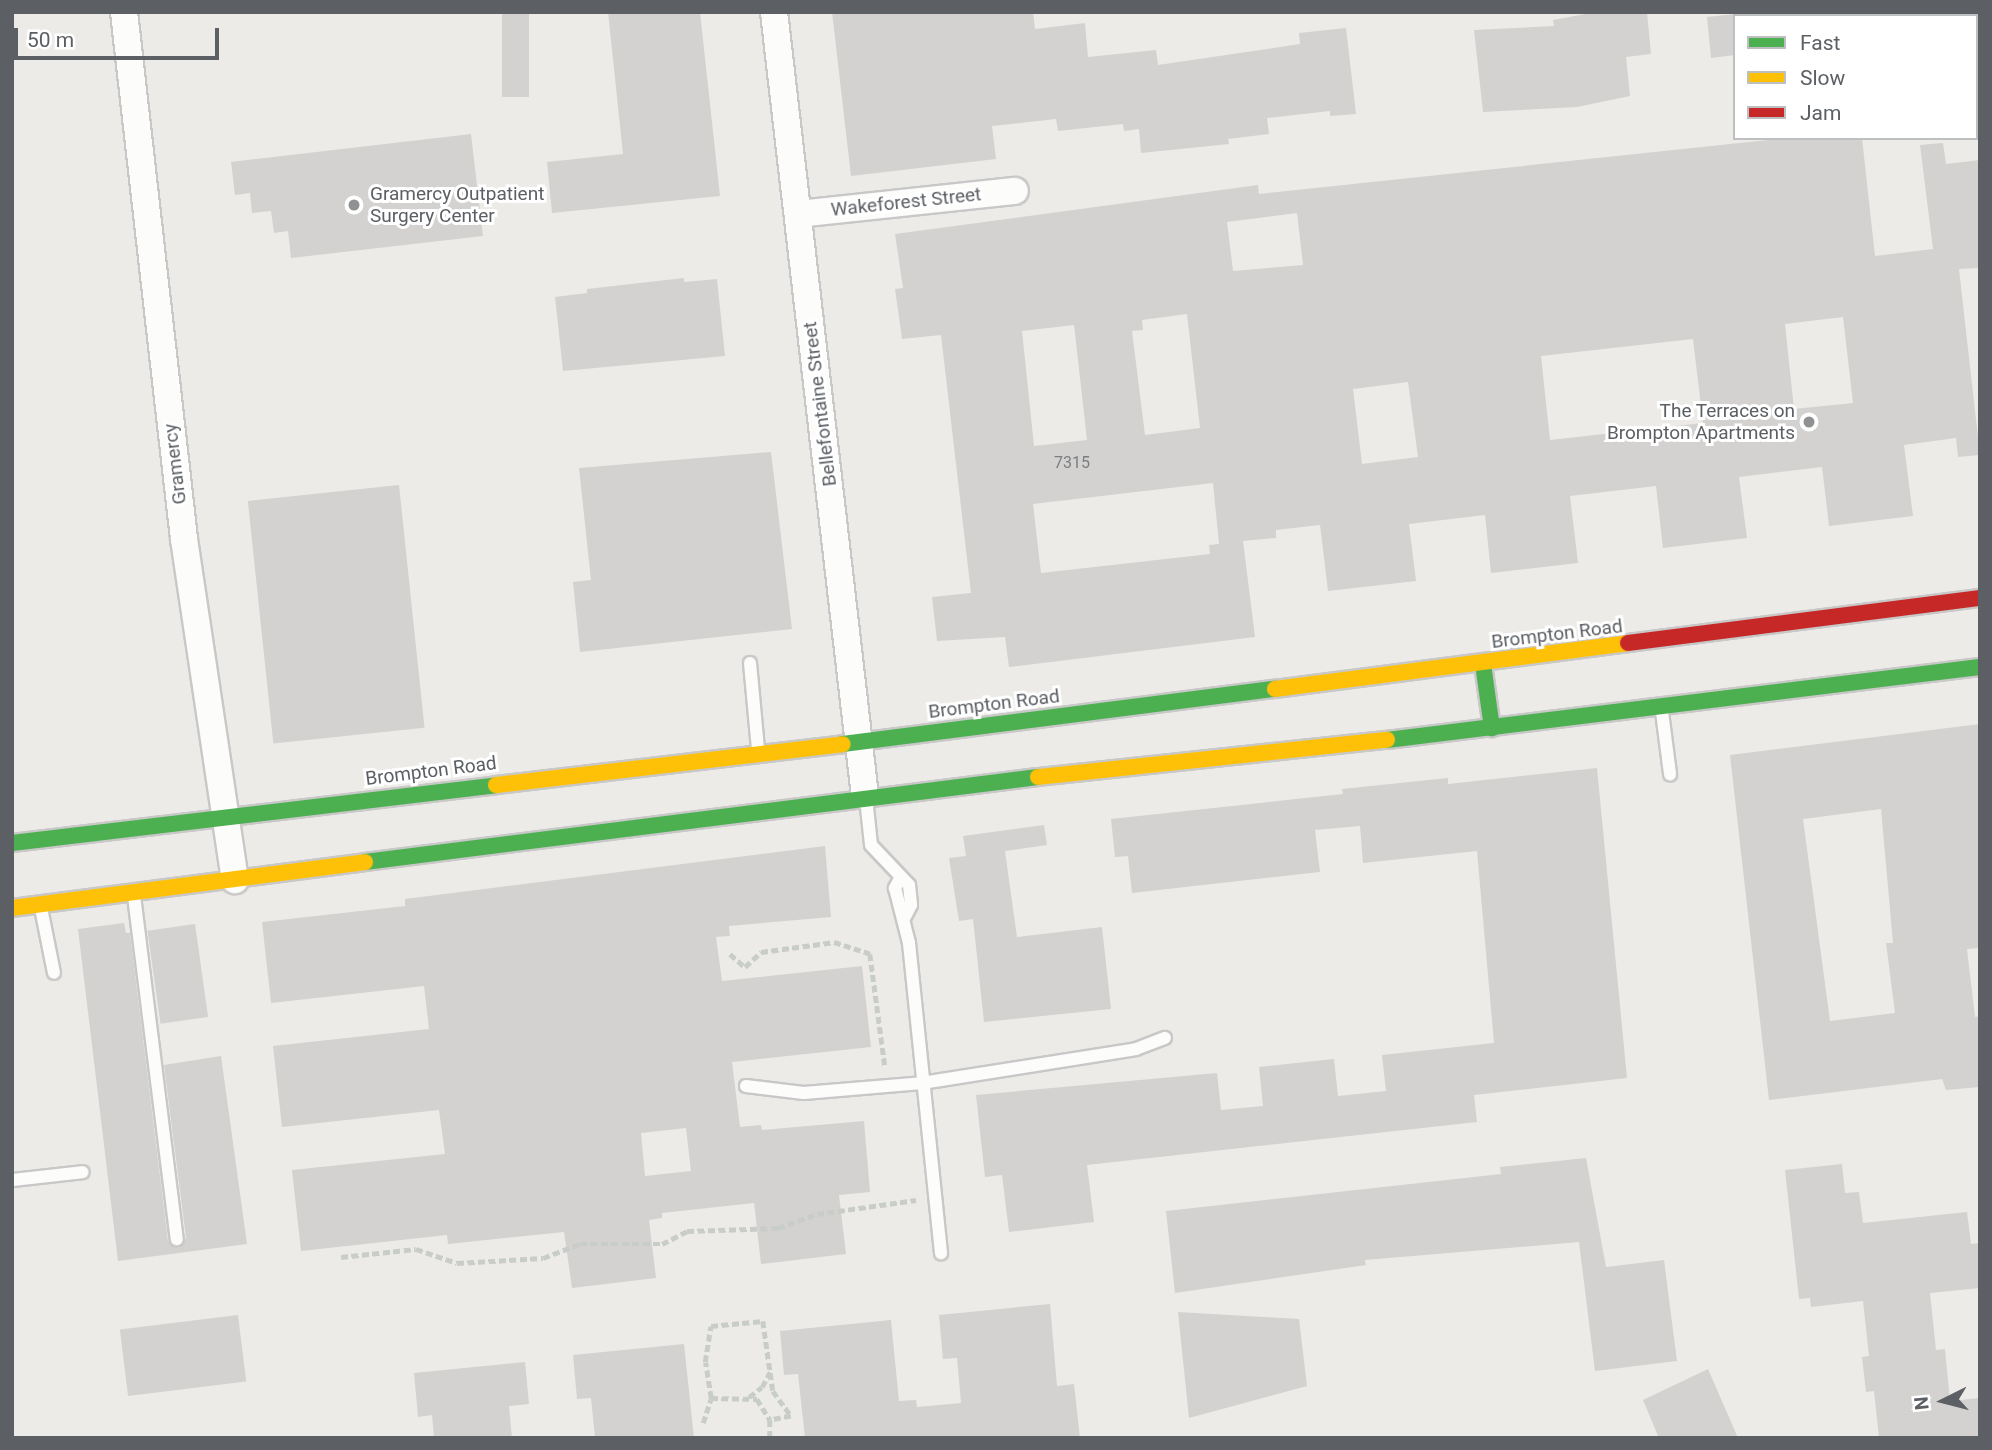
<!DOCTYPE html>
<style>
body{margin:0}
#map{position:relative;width:1992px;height:1450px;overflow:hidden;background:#edebe7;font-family:Roboto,sans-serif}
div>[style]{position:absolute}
.building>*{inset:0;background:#d3d2d0;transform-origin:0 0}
.path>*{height:4.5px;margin-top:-2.25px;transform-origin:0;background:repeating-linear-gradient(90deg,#c9cdca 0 7px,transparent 0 10.5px)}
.roads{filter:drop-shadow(2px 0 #c8c8c8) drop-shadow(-2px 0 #c8c8c8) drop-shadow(0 2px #c8c8c8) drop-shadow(0 -2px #c8c8c8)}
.lane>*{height:12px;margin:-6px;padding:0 6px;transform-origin:6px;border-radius:6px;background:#fcfcfb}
.street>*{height:26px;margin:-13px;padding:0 13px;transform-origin:13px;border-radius:13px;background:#fcfcfb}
.fast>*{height:16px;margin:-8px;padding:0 8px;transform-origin:8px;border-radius:8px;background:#4caf50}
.slow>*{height:16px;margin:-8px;padding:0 8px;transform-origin:8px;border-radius:8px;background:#ffc107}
.jam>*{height:16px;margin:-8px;padding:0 8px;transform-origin:8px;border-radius:8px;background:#c62828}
.dots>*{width:19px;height:19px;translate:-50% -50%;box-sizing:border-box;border:4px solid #fff;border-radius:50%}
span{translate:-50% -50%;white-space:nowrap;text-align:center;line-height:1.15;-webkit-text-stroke:6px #fff;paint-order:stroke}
.number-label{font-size:16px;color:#7b7e81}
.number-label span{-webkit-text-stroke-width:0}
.poi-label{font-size:19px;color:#5c6065}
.left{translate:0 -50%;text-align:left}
.right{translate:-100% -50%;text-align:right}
.street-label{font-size:19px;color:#5c6065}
.frame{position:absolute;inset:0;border:14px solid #5c6065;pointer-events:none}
.legend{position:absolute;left:1733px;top:14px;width:245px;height:126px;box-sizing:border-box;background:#fff;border:2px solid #bebfc1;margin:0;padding:9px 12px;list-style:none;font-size:21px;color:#5c6065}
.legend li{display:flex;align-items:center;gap:14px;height:35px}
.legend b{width:35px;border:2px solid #bebfc1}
.north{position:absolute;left:1908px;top:1366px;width:70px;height:70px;-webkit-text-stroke:5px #fff;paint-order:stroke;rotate:264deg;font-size:19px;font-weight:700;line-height:28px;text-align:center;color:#5c6065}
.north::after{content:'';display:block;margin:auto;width:24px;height:32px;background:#5c6065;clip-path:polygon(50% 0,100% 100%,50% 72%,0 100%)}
.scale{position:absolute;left:14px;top:28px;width:205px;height:32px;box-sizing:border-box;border:4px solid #5c6065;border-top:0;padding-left:9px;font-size:21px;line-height:24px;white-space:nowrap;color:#5c6065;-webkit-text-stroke:5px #fff;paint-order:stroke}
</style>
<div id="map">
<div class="building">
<div style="left:502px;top:12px;width:27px;height:85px"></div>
<div style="clip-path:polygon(608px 12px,700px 12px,720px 196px,552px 213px,547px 162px,623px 154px)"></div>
<div style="clip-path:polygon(832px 12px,1033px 12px,1035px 29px,1085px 23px,1088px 57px,1156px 50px,1158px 65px,1300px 44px,1299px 33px,1346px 28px,1356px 114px,1330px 116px,1330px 111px,1267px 118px,1269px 134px,1228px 139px,1229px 144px,1141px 153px,1139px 129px,1124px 131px,1123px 124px,1058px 131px,1056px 119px,992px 126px,996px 159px,851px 176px)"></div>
<div style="clip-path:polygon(1596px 12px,1647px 12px,1651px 54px,1626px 57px,1630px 96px,1577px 107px,1483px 112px,1474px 30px,1554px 26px,1553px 20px)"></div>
<div style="clip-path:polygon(1735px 14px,1735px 55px,1711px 58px,1707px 17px)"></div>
<div style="clip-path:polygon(471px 134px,483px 236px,291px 258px,288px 231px,274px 233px,271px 211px,252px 213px,250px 193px,235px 195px,231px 162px)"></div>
<div style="clip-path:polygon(evenodd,1786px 138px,1862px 138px,1875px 256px,1933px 249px,1920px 145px,1943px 143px,1946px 164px,1980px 160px,1980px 268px,1959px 269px,1980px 455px,1958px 457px,1956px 438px,1904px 445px,1913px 516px,1829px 526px,1822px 467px,1739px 477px,1747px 538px,1663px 548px,1656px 486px,1570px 496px,1578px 563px,1491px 573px,1485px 515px,1409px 524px,1416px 581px,1328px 591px,1320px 525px,1276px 530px,1276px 538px,1243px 541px,1255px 637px,1009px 667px,1005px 637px,937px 641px,932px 597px,971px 593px,941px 335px,902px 339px,895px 289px,903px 288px,895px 234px,1258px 185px,1259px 194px,1786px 138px,1297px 213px,1303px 265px,1233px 271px,1227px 222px,1297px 213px,1786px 138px,1187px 314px,1200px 428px,1145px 435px,1132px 331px,1143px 330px,1142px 320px,1187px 314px,1786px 138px,1843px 317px,1853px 403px,1794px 409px,1785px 324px,1843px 317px,1786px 138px,1074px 325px,1087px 440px,1034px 446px,1022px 331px,1074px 325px,1786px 138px,1693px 339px,1703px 423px,1550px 440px,1541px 356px,1693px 339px,1786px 138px,1408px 382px,1418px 457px,1362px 464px,1353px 389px,1408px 382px,1786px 138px,1213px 483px,1219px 544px,1209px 545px,1210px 554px,1041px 573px,1033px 504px,1213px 483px)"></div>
<div style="clip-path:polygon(684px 278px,684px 282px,717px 279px,725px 356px,563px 371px,555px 297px,587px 293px,587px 289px)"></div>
<div style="clip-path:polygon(771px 452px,792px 629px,580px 652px,573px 582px,591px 580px,579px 468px)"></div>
<div style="left:399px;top:485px;width:244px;height:152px;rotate:84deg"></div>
<div style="clip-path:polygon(evenodd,1980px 724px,1980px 948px,1967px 949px,1975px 1017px,1980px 1016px,1980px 1087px,1946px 1090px,1942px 1079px,1769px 1100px,1730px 755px,1980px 724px,1881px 809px,1893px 943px,1886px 943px,1895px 1013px,1830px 1021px,1803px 819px,1881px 809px)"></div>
<div style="clip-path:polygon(1597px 768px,1627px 1078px,1474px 1095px,1477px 1122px,1087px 1165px,1094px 1222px,1009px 1232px,1002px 1175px,985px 1177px,976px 1095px,1217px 1073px,1221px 1110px,1263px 1106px,1259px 1067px,1334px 1059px,1338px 1096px,1386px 1091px,1382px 1055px,1494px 1043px,1477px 851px,1363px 863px,1360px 826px,1315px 830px,1320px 872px,1132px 893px,1128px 856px,1115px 857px,1111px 819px,1343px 794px,1342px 789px,1448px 778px,1448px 784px)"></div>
<div style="clip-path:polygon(1044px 825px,1047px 845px,1005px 851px,1017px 937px,1102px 927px,1111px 1009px,984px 1022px,973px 919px,959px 921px,949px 858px,966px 856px,963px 836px)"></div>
<div style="clip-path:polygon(evenodd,825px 846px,831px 917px,729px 926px,730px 936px,716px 937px,722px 981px,862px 966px,871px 1047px,732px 1062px,740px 1127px,761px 1125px,762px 1130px,864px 1121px,870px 1192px,839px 1195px,846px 1254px,761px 1264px,754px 1203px,662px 1213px,662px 1218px,649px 1220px,656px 1278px,572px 1288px,564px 1232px,448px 1244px,447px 1235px,301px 1251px,292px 1170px,445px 1154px,439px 1110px,282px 1127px,273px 1046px,429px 1029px,424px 986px,271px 1003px,262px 922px,405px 906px,405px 899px,825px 846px,686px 1128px,691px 1171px,645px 1176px,641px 1133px,686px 1128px)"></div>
<div style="clip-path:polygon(124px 923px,126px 933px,130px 933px,168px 1241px,179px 1248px,186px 1238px,164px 1065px,221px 1056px,247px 1244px,118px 1261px,78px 929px)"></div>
<div style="left:195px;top:924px;width:94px;height:48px;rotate:82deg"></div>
<div style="clip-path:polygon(1586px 1158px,1606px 1267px,1664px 1260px,1677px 1361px,1595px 1371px,1579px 1242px,1365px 1260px,1366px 1265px,1175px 1293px,1166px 1211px,1501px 1174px,1500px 1167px)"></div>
<div style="clip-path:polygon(1842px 1164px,1845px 1193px,1859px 1192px,1863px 1223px,1967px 1212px,1971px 1244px,1980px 1243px,1980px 1288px,1930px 1293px,1936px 1350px,1945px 1349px,1950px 1401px,1980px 1398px,1980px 1438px,1879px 1438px,1874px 1391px,1866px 1392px,1862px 1357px,1869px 1356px,1863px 1301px,1811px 1307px,1810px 1298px,1799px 1299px,1785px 1170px)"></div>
<div style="clip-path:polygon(1050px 1304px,1057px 1386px,1074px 1384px,1080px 1438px,805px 1438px,798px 1374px,784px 1375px,780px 1331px,891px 1320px,899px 1401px,916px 1400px,917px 1407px,961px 1403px,957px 1358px,943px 1359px,939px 1315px)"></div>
<div style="clip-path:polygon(1178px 1312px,1299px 1319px,1307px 1386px,1189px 1418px)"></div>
<div style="left:238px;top:1315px;width:67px;height:119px;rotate:83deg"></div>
<div style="clip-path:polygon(684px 1344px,694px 1438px,595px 1438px,591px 1398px,577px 1399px,573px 1355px)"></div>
<div style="clip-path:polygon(525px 1362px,529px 1404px,509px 1406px,512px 1438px,434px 1438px,432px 1415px,418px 1417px,414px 1373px)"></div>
<div style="clip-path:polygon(1708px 1369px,1738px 1438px,1659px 1438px,1643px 1400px)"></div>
</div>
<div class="path">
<div style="left:730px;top:954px;width:20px;rotate:41deg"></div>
<div style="left:745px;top:967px;width:22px;rotate:-43deg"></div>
<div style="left:761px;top:952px;width:74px;rotate:-7.8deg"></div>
<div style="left:834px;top:942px;width:38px;rotate:18deg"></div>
<div style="left:870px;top:954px;width:114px;rotate:82.4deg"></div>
<div style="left:341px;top:1257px;width:75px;rotate:-6.1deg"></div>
<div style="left:416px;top:1249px;width:43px;rotate:18.9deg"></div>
<div style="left:457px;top:1263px;width:86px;rotate:-3.3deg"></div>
<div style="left:543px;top:1258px;width:40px;rotate:-21deg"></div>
<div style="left:580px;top:1244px;width:82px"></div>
<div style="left:662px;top:1244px;width:28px;rotate:-27deg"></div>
<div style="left:687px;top:1231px;width:91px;rotate:-1.9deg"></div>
<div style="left:778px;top:1228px;width:41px;rotate:-19.7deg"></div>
<div style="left:817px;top:1214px;width:100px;rotate:-8deg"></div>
<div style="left:749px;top:1397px;width:16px;rotate:-38deg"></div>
<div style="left:762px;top:1387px;width:17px;rotate:-62deg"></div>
<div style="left:711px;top:1398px;width:36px;rotate:-99deg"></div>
<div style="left:705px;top:1362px;width:36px;rotate:-81deg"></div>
<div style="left:711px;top:1326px;width:52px;rotate:-5.5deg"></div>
<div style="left:763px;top:1321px;width:71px;rotate:81.9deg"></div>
<div style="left:773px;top:1391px;width:31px;rotate:54deg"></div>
<div style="left:791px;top:1416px;width:21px;rotate:169deg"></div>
<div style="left:703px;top:1423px;width:26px;rotate:-72deg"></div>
<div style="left:711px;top:1398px;width:46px;rotate:1.2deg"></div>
<div style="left:757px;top:1399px;width:25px;rotate:58deg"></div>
<div style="left:770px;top:1420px;width:18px;rotate:90deg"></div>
</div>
<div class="roads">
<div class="lane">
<div style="left:750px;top:663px;width:87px;rotate:84.7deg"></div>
<div style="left:1662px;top:712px;width:63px;rotate:82.6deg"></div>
<div style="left:866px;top:798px;width:47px;rotate:83.9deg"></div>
<div style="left:871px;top:845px;width:55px;rotate:46.5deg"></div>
<div style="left:909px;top:885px;width:20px;rotate:84deg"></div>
<div style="left:911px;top:905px;width:13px;rotate:117deg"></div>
<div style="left:901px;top:877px;width:13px;rotate:119deg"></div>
<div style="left:895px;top:888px;width:57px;rotate:75.7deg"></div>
<div style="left:909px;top:943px;width:312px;rotate:84.1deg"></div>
<div style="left:134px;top:896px;width:346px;rotate:82.9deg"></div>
<div style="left:41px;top:908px;width:66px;rotate:78.7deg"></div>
<div style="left:746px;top:1086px;width:58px;rotate:6.9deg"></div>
<div style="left:804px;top:1093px;width:118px;rotate:-4.8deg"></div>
<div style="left:922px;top:1083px;width:217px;rotate:-9deg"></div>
<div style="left:1136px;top:1049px;width:31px;rotate:-21deg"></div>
<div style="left:12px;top:1180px;width:71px;rotate:-6.4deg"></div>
</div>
<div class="street">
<div style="left:124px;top:12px;width:530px;rotate:83.5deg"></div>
<div style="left:184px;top:539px;width:345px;rotate:81.5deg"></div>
<div style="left:774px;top:12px;width:789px;rotate:83.38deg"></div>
<div style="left:798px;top:214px;width:218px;rotate:-6.1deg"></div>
</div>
<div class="fast">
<div style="left:1483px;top:664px;width:65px;rotate:82deg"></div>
<div style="left:1387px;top:740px;width:597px;rotate:-7.02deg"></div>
<div style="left:843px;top:744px;width:435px;rotate:-7.3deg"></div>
<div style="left:12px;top:843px;width:487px;rotate:-6.8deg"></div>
<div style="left:365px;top:862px;width:678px;rotate:-7.2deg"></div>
</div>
<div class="slow">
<div style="left:1275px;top:689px;width:356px;rotate:-7.4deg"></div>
<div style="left:1038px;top:777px;width:351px;rotate:-6.1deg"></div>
<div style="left:496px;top:785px;width:349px;rotate:-6.7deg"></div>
<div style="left:12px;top:908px;width:356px;rotate:-7.4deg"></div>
</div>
<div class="jam">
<div style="left:1628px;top:643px;width:355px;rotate:-7.3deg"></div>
</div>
</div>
<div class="dots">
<div style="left:354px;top:205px;background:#8f9192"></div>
<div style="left:1809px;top:422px;background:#8f9192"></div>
</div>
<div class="number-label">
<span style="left:1072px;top:463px">7315</span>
</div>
<div class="poi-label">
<span class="left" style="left:370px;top:205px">Gramercy Outpatient<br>Surgery Center</span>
<span class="right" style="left:1795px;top:422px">The Terraces on<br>Brompton Apartments</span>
</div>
<div class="street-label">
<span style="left:906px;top:202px;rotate:-6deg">Wakeforest Street</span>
<span style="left:820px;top:404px;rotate:-97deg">Bellefontaine Street</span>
<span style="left:175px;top:464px;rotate:-97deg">Gramercy</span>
<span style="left:1557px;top:634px;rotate:-7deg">Brompton Road</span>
<span style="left:994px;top:704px;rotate:-7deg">Brompton Road</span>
<span style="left:431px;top:771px;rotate:-7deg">Brompton Road</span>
</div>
<div class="frame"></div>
<ul class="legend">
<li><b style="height:9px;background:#4caf50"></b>Fast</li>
<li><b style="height:9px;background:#ffc107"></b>Slow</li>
<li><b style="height:9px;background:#c62828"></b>Jam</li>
</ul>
<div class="north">N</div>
<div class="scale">50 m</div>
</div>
